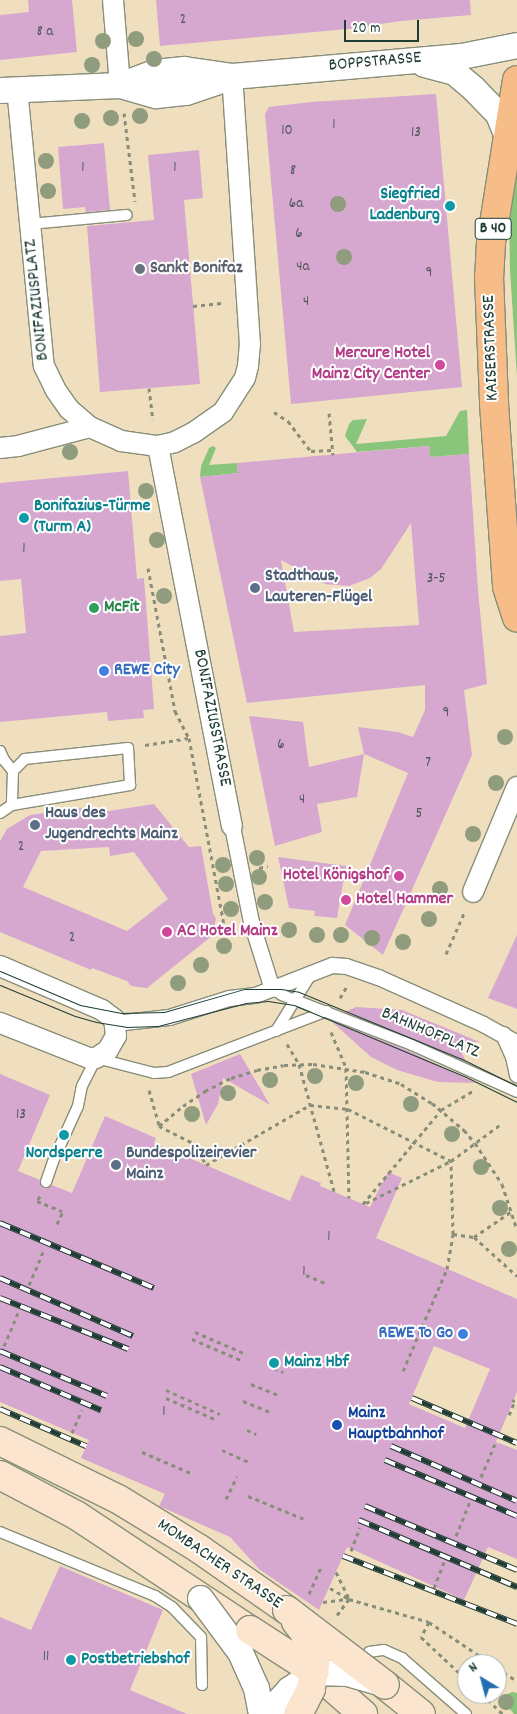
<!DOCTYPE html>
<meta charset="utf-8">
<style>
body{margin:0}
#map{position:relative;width:517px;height:1714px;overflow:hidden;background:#f0dfbe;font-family:Dekko,sans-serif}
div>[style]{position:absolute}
.green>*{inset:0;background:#89c67c}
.building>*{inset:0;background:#d7a8cf}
.path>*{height:3px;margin-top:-1.5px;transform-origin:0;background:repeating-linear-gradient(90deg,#888e79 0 4px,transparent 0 8px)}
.roads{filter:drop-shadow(1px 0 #888e79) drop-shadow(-1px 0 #888e79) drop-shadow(0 1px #888e79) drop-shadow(0 -1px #888e79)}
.service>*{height:10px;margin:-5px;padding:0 5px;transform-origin:5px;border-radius:5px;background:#fff}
.pedestrian>*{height:15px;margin:-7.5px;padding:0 7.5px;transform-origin:7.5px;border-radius:7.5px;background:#fff}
.minor>*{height:20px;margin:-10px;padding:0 10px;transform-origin:10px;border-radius:10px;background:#fff}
.tertiary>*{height:25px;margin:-12.5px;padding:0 12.5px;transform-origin:12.5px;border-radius:12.5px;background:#fff}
.secondary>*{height:28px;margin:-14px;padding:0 14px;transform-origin:14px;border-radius:14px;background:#fce5cf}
.primary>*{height:28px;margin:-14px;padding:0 14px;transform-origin:14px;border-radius:14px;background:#f7bd88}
.tram>*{height:1px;margin:-0.5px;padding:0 0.5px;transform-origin:0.5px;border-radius:0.5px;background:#1f3d34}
.rail>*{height:5.5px;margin-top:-2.75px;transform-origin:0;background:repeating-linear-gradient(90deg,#fff 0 11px,#1f3d34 0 22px);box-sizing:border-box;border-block:1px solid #1f3d34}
.bridges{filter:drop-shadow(1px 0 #888e79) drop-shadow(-1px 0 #888e79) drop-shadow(0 1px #888e79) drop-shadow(0 -1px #888e79)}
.tertiary-bridge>*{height:25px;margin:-12.5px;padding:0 12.5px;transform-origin:12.5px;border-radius:12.5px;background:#fff}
.secondary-bridge>*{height:28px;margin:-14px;padding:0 14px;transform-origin:14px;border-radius:14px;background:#fce5cf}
.trees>*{width:16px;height:16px;margin:-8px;border-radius:50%;background:#8f9c7e}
.dots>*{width:14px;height:14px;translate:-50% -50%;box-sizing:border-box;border:2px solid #fff;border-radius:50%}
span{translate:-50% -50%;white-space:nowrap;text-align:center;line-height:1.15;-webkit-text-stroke:4px #fff;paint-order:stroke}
.number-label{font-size:15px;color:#4d585b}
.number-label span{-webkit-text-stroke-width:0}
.shield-label span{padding:1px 4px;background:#fff;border:1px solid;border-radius:4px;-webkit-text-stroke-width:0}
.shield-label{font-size:16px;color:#1f3d34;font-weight:700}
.street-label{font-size:18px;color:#1f3d34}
.culture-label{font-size:18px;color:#0d838f;font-weight:700}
.right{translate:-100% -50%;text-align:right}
.left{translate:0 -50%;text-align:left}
.worship-label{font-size:18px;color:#5b616d;font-weight:700}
.hotel-label{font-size:18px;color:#b23c85;font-weight:700}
.service-label{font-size:18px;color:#4e5e75;font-weight:700}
.leisure-label{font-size:18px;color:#27864d;font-weight:700}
.shop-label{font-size:18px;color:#366cbe;font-weight:700}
.transit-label{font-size:18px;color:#164399;font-weight:700}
.north{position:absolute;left:457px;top:1654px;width:50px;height:50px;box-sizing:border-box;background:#fff;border:1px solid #a5b1ae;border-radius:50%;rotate:323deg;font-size:14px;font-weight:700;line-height:20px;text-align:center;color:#1f3d34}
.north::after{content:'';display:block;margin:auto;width:18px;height:22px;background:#1f6fb2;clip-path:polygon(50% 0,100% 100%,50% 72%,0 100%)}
.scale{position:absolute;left:344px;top:20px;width:75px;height:22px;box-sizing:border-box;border:2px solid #1f3d34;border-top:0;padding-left:6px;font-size:15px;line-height:18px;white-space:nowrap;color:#1f3d34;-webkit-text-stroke:4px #fff;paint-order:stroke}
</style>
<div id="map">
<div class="green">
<div style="clip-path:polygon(517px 158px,517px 377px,510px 270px,509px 212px)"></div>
<div style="clip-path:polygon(467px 410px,469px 454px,430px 457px,429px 446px,357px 452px,345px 436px,349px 424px,353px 420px,367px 419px,356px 444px,446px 436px,460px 411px)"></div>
<div style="clip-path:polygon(213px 446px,216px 448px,209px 465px,237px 463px,238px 473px,200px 477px,201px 466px,209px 448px)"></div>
<div style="clip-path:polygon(512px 1692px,517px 1693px,517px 1714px,514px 1714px,503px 1701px,503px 1696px)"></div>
</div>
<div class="building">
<div style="clip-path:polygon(28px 0,72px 0,77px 52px,0 60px,0 15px,29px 12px)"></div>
<div style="clip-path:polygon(156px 0,470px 0,471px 15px,401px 21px,348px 29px,160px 46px)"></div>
<div style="clip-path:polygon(436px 94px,462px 387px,291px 404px,265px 114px,269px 107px,311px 102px)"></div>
<div style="clip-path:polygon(104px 143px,110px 210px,86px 212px,85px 207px,63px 209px,58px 147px)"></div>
<div style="clip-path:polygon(199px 150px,203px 198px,184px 200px,200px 384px,100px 392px,87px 226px,154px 220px,148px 155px)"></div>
<div style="clip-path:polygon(evenodd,429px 446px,430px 457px,469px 454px,478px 590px,487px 684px,464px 690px,472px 755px,383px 955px,345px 925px,408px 773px,364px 754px,358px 727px,398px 732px,413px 737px,425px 710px,425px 685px,247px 703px,200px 477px,238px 473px,237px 463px,429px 446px,411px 523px,419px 625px,294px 632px,281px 560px,325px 584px,349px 586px,370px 578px,381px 569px,411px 523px)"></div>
<div style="clip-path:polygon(128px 471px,137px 579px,144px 578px,154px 709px,143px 710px,144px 718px,108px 721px,107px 712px,0 722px,0 636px,26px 633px,21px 579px,0 581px,0 483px)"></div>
<div style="clip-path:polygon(249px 716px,303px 722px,309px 767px,364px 754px,357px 797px,317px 804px,322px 832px,275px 846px)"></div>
<div style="clip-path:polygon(evenodd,154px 804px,189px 847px,201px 846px,213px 914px,216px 918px,213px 935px,147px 988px,131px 986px,127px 981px,92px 968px,91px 970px,0 932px,0 841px,7px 829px,30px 815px,88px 807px,89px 814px,154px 804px,109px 847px,110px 856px,134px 852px,168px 899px,127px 931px,23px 887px,41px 851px,109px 847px)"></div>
<div style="clip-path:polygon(278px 857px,346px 866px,337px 918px,314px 916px,315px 911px,289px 908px)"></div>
<div style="clip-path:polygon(517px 935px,517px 1009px,488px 998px)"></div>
<div style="clip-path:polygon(356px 1007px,402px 1010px,480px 1042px,457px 1042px,466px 1062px,345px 1012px)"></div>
<div style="clip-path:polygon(331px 1021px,409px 1051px,476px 1083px,438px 1082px,397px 1070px,371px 1057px)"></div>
<div style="clip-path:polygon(240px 1054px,270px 1105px,223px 1078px,218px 1104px,206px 1125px,191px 1074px)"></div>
<div style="clip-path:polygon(evenodd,0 1074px,50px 1095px,18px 1171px,40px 1180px,41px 1186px,44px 1189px,52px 1185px,72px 1193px,105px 1116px,156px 1138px,154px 1143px,290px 1201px,301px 1175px,321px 1183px,320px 1186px,370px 1207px,388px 1172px,402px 1178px,376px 1238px,517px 1299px,517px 1392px,496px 1442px,517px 1450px,517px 1559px,488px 1547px,464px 1600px,347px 1547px,319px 1610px,259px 1569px,230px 1537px,159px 1506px,165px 1494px,81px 1458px,89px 1440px,0 1402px,0 1074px,434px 1346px,490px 1369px,465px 1428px,409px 1404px,434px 1346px)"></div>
<div style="clip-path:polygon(60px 1566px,163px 1610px,130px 1690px,187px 1714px,0 1714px,0 1617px,31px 1630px)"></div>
</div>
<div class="path">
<div style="left:124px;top:113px;width:89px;rotate:82.9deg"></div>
<div style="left:193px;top:306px;width:31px;rotate:-6deg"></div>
<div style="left:149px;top:388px;width:32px;rotate:83deg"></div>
<div style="left:274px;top:412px;width:17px;rotate:33deg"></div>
<div style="left:288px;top:421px;width:38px;rotate:53deg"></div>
<div style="left:311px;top:451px;width:21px;rotate:-3deg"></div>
<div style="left:329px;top:413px;width:42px;rotate:84.6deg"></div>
<div style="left:148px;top:568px;width:146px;rotate:79.3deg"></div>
<div style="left:175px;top:711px;width:30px;rotate:63deg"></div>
<div style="left:189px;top:738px;width:201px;rotate:79.4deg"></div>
<div style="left:145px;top:745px;width:45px;rotate:-9deg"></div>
<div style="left:259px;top:868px;width:9px;rotate:-13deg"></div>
<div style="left:446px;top:954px;width:47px;rotate:-66.2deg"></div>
<div style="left:340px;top:998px;width:14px;rotate:-60deg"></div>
<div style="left:331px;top:1032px;width:39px;rotate:67deg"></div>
<div style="left:346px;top:1068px;width:130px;rotate:88.7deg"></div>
<div style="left:287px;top:1044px;width:23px;rotate:59deg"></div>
<div style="left:299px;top:1064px;width:132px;rotate:74.6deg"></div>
<div style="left:149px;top:1090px;width:37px;rotate:74deg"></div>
<div style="left:159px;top:1126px;width:40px;rotate:26.6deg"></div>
<div style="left:195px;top:1144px;width:24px;rotate:62deg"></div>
<div style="left:206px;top:1165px;width:120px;rotate:-30deg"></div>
<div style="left:310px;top:1105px;width:38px;rotate:6deg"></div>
<div style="left:348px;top:1109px;width:115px;rotate:26.8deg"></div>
<div style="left:159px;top:1126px;width:31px;rotate:-40deg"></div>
<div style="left:183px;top:1106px;width:27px;rotate:-34deg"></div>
<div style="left:205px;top:1091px;width:29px;rotate:-27deg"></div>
<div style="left:231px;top:1078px;width:27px;rotate:-17deg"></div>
<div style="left:257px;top:1070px;width:27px;rotate:-10deg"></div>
<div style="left:284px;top:1065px;width:29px;rotate:-2deg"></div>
<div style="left:313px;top:1064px;width:53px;rotate:8.7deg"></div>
<div style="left:365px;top:1072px;width:38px;rotate:18deg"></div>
<div style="left:401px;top:1084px;width:36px;rotate:32deg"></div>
<div style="left:432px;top:1103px;width:42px;rotate:40.2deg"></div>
<div style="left:464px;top:1130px;width:17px;rotate:50deg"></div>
<div style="left:475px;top:1143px;width:49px;rotate:56.6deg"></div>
<div style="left:502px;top:1184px;width:48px;rotate:71.9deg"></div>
<div style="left:40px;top:1196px;width:6px;rotate:121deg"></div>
<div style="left:37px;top:1201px;width:27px;rotate:22deg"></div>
<div style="left:366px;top:1203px;width:95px;rotate:-26.3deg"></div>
<div style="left:451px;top:1161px;width:62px;rotate:-36.5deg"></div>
<div style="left:363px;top:1204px;width:122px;rotate:-50.3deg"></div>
<div style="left:441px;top:1110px;width:37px;rotate:-31deg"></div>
<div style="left:57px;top:1224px;width:14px;rotate:-65deg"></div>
<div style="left:453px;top:1234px;width:21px;rotate:8deg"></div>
<div style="left:474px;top:1237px;width:58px;rotate:42.2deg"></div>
<div style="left:474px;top:1237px;width:46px;rotate:-34.4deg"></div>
<div style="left:306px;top:1275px;width:21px;rotate:23deg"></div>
<div style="left:29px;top:1285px;width:38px;rotate:-67deg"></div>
<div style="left:195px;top:1332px;width:56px;rotate:23.3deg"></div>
<div style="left:192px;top:1339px;width:56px;rotate:23.3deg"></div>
<div style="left:4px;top:1346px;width:38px;rotate:-67deg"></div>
<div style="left:274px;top:1368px;width:10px;rotate:24deg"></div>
<div style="left:403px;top:1371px;width:111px;rotate:-66.7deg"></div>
<div style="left:447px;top:1269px;width:36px;rotate:-80deg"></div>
<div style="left:453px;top:1234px;width:73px;rotate:-91.6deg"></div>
<div style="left:251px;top:1384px;width:31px;rotate:22deg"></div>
<div style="left:166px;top:1390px;width:59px;rotate:24deg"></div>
<div style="left:166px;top:1398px;width:56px;rotate:23.3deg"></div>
<div style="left:243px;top:1401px;width:31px;rotate:22deg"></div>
<div style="left:509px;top:1415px;width:15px;rotate:-67deg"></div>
<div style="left:515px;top:1401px;width:3px;rotate:-162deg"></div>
<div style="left:247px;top:1430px;width:10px;rotate:24deg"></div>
<div style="left:72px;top:1433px;width:25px;rotate:-67deg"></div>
<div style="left:222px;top:1450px;width:32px;rotate:24deg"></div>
<div style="left:142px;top:1452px;width:56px;rotate:23.3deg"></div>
<div style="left:481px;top:1477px;width:38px;rotate:-67deg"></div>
<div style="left:248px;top:1496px;width:61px;rotate:22.3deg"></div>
<div style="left:226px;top:1499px;width:25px;rotate:-64deg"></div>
<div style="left:456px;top:1536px;width:37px;rotate:-68deg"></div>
<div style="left:351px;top:1551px;width:25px;rotate:-69deg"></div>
<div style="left:336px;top:1572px;width:30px;rotate:64deg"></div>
<div style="left:330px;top:1588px;width:22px;rotate:30deg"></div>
<div style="left:349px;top:1599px;width:83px;rotate:16deg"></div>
<div style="left:429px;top:1622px;width:76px;rotate:33.7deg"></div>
<div style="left:434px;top:1588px;width:28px;rotate:-69deg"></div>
<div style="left:309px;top:1594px;width:32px;rotate:-66deg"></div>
<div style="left:323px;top:1602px;width:26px;rotate:-7deg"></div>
<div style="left:337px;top:1615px;width:20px;rotate:-53deg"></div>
<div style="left:429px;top:1622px;width:17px;rotate:118deg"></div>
<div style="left:421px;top:1637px;width:63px;rotate:43.1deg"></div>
<div style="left:497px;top:1668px;width:24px;rotate:33deg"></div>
<div style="left:482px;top:1694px;width:29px;rotate:44deg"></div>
</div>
<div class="roads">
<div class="service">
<div style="left:30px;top:224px;width:97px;rotate:-5.3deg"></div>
<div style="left:0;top:751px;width:10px;rotate:66deg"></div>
<div style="left:4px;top:760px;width:14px;rotate:51deg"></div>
<div style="left:0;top:813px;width:14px;rotate:-34deg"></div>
<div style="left:12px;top:805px;width:120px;rotate:-9.6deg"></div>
<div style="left:130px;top:785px;width:37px;rotate:-93deg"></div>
<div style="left:128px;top:748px;width:104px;rotate:173.9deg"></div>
<div style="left:25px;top:759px;width:17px;rotate:135deg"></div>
<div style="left:13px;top:771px;width:34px;rotate:92deg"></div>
<div style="left:272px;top:989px;width:12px;rotate:31deg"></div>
<div style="left:282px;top:995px;width:139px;rotate:21deg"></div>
<div style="left:412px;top:1045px;width:115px;rotate:24.1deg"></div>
<div style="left:276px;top:1031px;width:68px;rotate:-58.2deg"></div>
<div style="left:46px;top:1182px;width:24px;rotate:-71deg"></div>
<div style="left:54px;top:1159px;width:58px;rotate:-65.6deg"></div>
<div style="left:78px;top:1106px;width:20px;rotate:-79deg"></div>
<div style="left:82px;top:1086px;width:31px;rotate:-63deg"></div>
<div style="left:96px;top:1058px;width:60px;rotate:14.5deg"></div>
<div style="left:154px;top:1073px;width:14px;rotate:-4deg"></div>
<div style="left:168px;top:1072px;width:170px;rotate:-21deg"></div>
<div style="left:0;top:1532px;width:168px;rotate:22.4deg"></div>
<div style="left:155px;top:1596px;width:20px;rotate:33deg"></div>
<div style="left:172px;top:1607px;width:42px;rotate:46deg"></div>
<div style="left:201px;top:1637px;width:48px;rotate:88.8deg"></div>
<div style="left:369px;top:1652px;width:15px;rotate:-8deg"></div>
<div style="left:384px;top:1650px;width:20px;rotate:24deg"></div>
<div style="left:402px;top:1658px;width:85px;rotate:41.2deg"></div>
</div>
<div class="pedestrian">
<div style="left:232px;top:826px;width:98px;rotate:78.8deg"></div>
<div style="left:251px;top:922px;width:70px;rotate:72.6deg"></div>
<div style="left:115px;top:1023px;width:54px;rotate:-6.3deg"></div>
<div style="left:169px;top:1017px;width:63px;rotate:-17.6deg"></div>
<div style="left:229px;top:998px;width:26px;rotate:-7deg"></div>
<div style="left:255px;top:995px;width:83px;rotate:-21.3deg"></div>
<div style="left:332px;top:965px;width:14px;rotate:4deg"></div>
<div style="left:346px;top:966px;width:34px;rotate:19deg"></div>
<div style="left:378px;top:977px;width:115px;rotate:24.1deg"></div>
<div style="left:483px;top:1024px;width:39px;rotate:29deg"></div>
<div style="left:503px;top:1034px;width:24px;rotate:66deg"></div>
<div style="left:513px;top:1056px;width:19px;rotate:78deg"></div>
</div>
<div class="minor">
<div style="left:113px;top:0;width:85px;rotate:85.3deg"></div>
<div style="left:17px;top:88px;width:279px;rotate:84.5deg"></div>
<div style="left:44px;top:366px;width:25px;rotate:64deg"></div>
<div style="left:55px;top:389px;width:24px;rotate:55deg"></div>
<div style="left:69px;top:409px;width:28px;rotate:41deg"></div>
<div style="left:90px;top:427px;width:34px;rotate:24deg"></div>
<div style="left:121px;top:441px;width:37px;rotate:8deg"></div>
<div style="left:158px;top:446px;width:17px;rotate:-13deg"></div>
<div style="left:175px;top:442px;width:20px;rotate:-27deg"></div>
<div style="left:193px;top:433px;width:37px;rotate:-35deg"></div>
<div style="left:223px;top:412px;width:40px;rotate:-57.1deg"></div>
<div style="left:245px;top:378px;width:12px;rotate:-76deg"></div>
<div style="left:248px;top:366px;width:21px;rotate:-85deg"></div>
<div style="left:250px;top:345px;width:270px;rotate:-93.8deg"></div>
<div style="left:158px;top:446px;width:387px;rotate:79deg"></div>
<div style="left:0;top:448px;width:18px;rotate:-6deg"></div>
<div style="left:18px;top:446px;width:74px;rotate:-14.8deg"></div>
<div style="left:473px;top:892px;width:114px;rotate:-67.3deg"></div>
<div style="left:0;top:966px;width:111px;rotate:23.3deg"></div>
<div style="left:102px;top:1010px;width:15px;rotate:37deg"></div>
<div style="left:114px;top:1019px;width:17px;rotate:83deg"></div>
<div style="left:116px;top:1036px;width:16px;rotate:120deg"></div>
<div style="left:108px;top:1050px;width:14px;rotate:146deg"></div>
<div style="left:96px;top:1058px;width:7px;rotate:180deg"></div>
<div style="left:89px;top:1058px;width:96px;rotate:-158.5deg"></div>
</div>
<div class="tertiary">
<div style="left:424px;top:64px;width:31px;rotate:15deg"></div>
<div style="left:454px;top:72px;width:25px;rotate:40deg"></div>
<div style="left:473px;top:88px;width:36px;rotate:46deg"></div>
<div style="left:498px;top:114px;width:24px;rotate:68deg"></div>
<div style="left:120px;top:85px;width:36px;rotate:-21deg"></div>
<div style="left:154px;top:72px;width:30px;rotate:-6deg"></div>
<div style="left:184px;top:69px;width:49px;rotate:8.3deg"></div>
<div style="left:232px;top:76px;width:230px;rotate:-5deg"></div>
<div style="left:461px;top:56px;width:57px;rotate:-11.1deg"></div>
<div style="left:0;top:90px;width:120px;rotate:-2.4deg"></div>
<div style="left:120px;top:85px;width:37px;rotate:16deg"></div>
<div style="left:156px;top:95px;width:30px;rotate:-6deg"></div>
<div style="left:186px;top:92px;width:43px;rotate:-18.9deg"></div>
</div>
<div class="secondary">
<div style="left:0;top:1441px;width:131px;rotate:26.2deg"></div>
<div style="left:118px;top:1499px;width:94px;rotate:31.5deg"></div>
<div style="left:198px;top:1548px;width:108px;rotate:34.9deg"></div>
<div style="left:0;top:1475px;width:86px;rotate:27.8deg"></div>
<div style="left:76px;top:1515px;width:209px;rotate:33.5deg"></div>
<div style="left:315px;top:1672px;width:64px;rotate:41.2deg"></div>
<div style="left:385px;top:1685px;width:46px;rotate:38.9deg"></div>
</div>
<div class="primary">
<div style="left:517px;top:80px;width:164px;rotate:99.1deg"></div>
<div style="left:491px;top:242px;width:35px;rotate:93deg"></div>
<div style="left:489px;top:277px;width:127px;rotate:87.7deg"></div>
<div style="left:494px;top:404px;width:183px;rotate:85.9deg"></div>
<div style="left:507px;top:587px;width:32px;rotate:72deg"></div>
</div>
</div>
<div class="tram">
<div style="left:0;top:971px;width:87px;rotate:23deg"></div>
<div style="left:80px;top:1005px;width:42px;rotate:11deg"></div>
<div style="left:121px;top:1013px;width:43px;rotate:-1.3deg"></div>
<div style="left:164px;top:1012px;width:83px;rotate:-16deg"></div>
<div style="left:244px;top:989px;width:37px"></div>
<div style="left:281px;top:989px;width:18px;rotate:9deg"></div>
<div style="left:299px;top:992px;width:178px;rotate:22.4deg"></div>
<div style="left:464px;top:1060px;width:59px;rotate:26.1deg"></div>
<div style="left:0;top:985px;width:81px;rotate:22.5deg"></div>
<div style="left:75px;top:1016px;width:22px;rotate:16deg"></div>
<div style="left:96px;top:1022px;width:30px;rotate:9deg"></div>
<div style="left:126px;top:1027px;width:32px;rotate:-2deg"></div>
<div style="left:158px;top:1026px;width:91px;rotate:-14.6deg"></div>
<div style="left:246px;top:1003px;width:22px;rotate:-5deg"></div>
<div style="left:268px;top:1001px;width:26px;rotate:9deg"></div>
<div style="left:294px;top:1005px;width:184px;rotate:22.7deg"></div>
<div style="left:464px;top:1076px;width:59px;rotate:26.1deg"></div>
</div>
<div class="rail">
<div style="left:0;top:1223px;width:167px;rotate:22.9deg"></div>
<div style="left:0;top:1278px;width:145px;rotate:23.6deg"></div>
<div style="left:0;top:1298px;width:138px;rotate:21.7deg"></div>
<div style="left:0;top:1351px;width:116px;rotate:22.8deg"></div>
<div style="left:0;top:1367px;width:110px;rotate:23.1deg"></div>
<div style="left:412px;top:1398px;width:114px;rotate:23.2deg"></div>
<div style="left:0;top:1409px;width:94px;rotate:23.3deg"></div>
<div style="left:391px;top:1446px;width:137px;rotate:23.6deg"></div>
<div style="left:385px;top:1460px;width:143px;rotate:23deg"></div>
<div style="left:365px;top:1506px;width:165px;rotate:22.8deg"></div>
<div style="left:359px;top:1520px;width:172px;rotate:23deg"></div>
<div style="left:343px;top:1556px;width:187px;rotate:21.3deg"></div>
</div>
<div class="bridges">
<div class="tertiary-bridge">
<div style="left:200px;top:1598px;width:67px;rotate:53.5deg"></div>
<div style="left:240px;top:1652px;width:39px;rotate:66deg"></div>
<div style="left:256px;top:1688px;width:26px;rotate:79deg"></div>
<div style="left:272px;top:1714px;width:17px;rotate:-62deg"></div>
<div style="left:280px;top:1699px;width:13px;rotate:-48deg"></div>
<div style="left:289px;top:1689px;width:31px;rotate:-33deg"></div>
<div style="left:315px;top:1672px;width:32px;rotate:2deg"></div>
<div style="left:347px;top:1673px;width:32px;rotate:16deg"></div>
</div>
<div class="secondary-bridge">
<div style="left:287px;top:1610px;width:123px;rotate:37.4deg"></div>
<div style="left:296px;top:1622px;width:13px;rotate:51deg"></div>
<div style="left:304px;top:1632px;width:33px;rotate:70deg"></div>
<div style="left:315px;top:1663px;width:26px;rotate:99deg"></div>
<div style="left:311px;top:1689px;width:28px;rotate:117deg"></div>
<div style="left:250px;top:1630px;width:77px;rotate:32.9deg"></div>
</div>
</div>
<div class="trees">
<div style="left:136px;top:39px"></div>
<div style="left:103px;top:41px"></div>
<div style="left:154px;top:59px"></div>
<div style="left:92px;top:65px"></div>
<div style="left:140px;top:116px"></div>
<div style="left:111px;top:118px"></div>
<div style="left:82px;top:121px"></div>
<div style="left:46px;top:161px"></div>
<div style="left:48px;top:191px"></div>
<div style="left:338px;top:204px"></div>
<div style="left:344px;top:257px"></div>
<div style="left:70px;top:452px"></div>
<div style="left:146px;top:491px"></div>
<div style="left:157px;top:540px"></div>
<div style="left:164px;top:596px"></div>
<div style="left:505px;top:737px"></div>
<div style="left:496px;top:783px"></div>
<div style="left:473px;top:834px"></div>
<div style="left:257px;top:858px"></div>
<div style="left:223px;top:865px"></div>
<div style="left:259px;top:877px"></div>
<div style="left:226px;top:884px"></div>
<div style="left:440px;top:889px"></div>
<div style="left:265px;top:902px"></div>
<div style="left:231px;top:909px"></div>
<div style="left:429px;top:919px"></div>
<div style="left:289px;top:930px"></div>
<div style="left:317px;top:935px"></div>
<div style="left:341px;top:935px"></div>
<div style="left:372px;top:938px"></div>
<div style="left:403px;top:942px"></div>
<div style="left:224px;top:946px"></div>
<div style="left:201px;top:965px"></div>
<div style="left:178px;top:983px"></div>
<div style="left:315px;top:1076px"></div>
<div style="left:270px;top:1080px"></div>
<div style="left:356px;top:1083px"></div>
<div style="left:228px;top:1093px"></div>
<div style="left:411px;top:1104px"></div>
<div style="left:192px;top:1114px"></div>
<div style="left:452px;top:1134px"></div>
<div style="left:481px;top:1167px"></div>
<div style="left:500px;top:1208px"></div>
<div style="left:509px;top:1249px"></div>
<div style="left:506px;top:1702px"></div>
</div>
<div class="dots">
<div style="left:450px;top:206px;background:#0f9aa8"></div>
<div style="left:140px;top:269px;background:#6b7280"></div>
<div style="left:440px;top:365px;background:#d1479c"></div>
<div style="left:24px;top:518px;background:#0f9aa8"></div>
<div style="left:255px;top:588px;background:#5c6f8a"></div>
<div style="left:94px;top:608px;background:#2e9e5b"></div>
<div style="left:104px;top:671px;background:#3f7fe0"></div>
<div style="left:35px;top:825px;background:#5c6f8a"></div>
<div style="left:399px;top:876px;background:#d1479c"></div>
<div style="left:346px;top:900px;background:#d1479c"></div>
<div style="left:167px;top:932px;background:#d1479c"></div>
<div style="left:64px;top:1135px;background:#0f9aa8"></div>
<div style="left:116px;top:1165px;background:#5c6f8a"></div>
<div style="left:463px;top:1334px;background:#3f7fe0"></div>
<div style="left:274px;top:1363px;background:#0f9aa8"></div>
<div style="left:337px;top:1425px;background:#1a4fb4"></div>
<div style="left:71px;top:1660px;background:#0f9aa8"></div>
</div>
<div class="number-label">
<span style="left:183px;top:21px">2</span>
<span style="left:45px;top:33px">8 a</span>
<span style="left:334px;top:126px">1</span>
<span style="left:287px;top:132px">10</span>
<span style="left:416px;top:134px">13</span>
<span style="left:83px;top:169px">1</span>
<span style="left:175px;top:169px">1</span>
<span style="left:293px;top:172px">8</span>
<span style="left:296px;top:205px">6a</span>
<span style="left:299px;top:235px">6</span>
<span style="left:303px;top:268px">4a</span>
<span style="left:429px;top:274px">9</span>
<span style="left:306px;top:303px">4</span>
<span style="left:24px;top:550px">1</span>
<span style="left:436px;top:580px">3-5</span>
<span style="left:446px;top:714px">9</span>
<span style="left:281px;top:746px">6</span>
<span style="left:428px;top:764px">7</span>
<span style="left:302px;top:801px">4</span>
<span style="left:419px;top:815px">5</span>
<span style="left:21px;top:848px">2</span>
<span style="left:72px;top:939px">2</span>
<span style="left:21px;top:1116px">13</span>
<span style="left:329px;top:1238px">1</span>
<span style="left:304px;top:1273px">1</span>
<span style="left:164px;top:1413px">1</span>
<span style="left:46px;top:1658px">11</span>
</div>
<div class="shield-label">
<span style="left:493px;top:229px">B 40</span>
</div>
<div class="street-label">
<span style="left:375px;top:63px;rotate:-5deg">BOPPSTRASSE</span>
<span style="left:38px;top:300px;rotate:-96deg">BONIFAZIUSPLATZ</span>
<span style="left:492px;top:348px;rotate:-92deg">KAISERSTRASSE</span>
<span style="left:211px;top:718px;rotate:79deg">BONIFAZIUSSTRASSE</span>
<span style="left:430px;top:1034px;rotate:23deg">BAHNHOFPLATZ</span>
<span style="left:219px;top:1565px;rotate:34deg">MOMBACHER STRASSE</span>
</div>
<div class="culture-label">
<span class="right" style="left:440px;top:206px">Siegfried<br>Ladenburg</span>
<span class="left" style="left:34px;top:518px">Bonifazius-Türme<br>(Turm A)</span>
<span style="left:64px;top:1154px">Nordsperre</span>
<span class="left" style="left:284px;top:1363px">Mainz Hbf</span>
<span class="left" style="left:81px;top:1660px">Postbetriebshof</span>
</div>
<div class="worship-label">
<span class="left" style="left:150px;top:269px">Sankt Bonifaz</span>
</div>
<div class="hotel-label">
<span class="right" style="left:430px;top:365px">Mercure Hotel<br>Mainz City Center</span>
<span class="right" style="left:389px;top:876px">Hotel Königshof</span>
<span class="left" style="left:356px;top:900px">Hotel Hammer</span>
<span class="left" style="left:177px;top:932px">AC Hotel Mainz</span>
</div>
<div class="service-label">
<span class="left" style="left:265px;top:588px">Stadthaus,<br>Lauteren-Flügel</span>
<span class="left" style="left:45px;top:825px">Haus des<br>Jugendrechts Mainz</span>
<span class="left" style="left:126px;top:1165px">Bundespolizeirevier<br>Mainz</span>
</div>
<div class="leisure-label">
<span class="left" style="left:104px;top:608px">McFit</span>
</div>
<div class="shop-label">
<span class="left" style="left:114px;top:671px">REWE City</span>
<span class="right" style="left:453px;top:1334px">REWE To Go</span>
</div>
<div class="transit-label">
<span class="left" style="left:348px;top:1425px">Mainz<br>Hauptbahnhof</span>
</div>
<div class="north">N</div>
<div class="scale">20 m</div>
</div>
